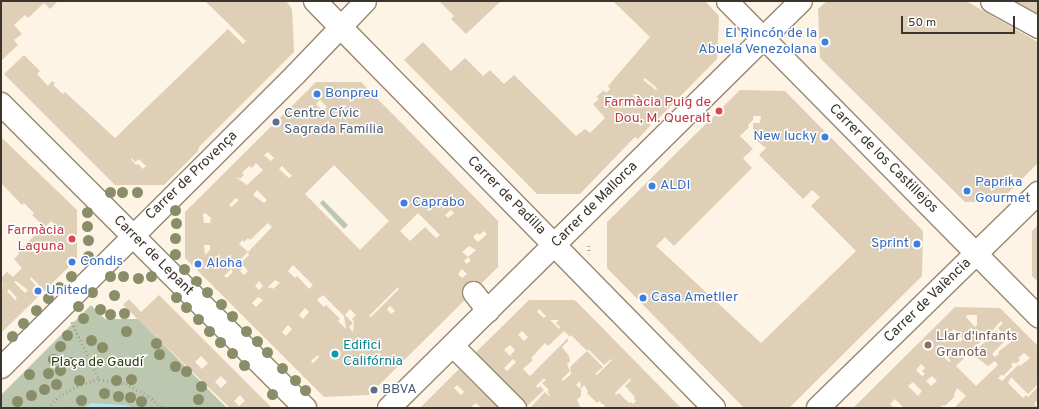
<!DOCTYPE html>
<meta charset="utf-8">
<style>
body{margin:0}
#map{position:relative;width:1039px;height:409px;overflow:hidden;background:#fef4e5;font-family:Overpass,sans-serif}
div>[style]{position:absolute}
.green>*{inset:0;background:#bcc7b0}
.water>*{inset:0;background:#b8e4f2}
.building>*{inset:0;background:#dfcfb6}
.path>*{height:2.5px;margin-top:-1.25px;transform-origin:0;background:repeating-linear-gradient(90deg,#a79e91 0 1px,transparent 0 4px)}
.roads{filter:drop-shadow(1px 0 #988872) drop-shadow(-1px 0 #988872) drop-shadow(0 1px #988872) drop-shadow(0 -1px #988872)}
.minor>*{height:21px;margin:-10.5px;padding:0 10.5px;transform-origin:10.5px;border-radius:10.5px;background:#fff}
.major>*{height:22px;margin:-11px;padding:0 11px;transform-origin:11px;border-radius:11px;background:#fff}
.trees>*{width:11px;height:11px;margin:-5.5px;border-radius:50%;background:#898e69}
.dots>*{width:11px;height:11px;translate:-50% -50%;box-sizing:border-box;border:2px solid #fff;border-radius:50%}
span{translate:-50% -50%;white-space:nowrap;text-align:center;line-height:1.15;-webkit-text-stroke:3px #fff;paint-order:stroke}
.shop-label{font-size:14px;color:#366cbe}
.right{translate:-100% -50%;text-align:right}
.left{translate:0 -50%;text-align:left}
.health-label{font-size:14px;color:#be3a42}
.service-label{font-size:14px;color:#4e5e75}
.street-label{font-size:14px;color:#3c352b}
.education-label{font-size:14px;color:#785e54}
.culture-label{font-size:14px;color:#0d838f}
.park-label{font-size:14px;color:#293b04}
.frame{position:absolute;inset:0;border:2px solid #3c352b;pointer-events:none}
.scale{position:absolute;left:901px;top:16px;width:114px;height:18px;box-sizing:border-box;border:2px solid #3c352b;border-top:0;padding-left:5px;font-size:12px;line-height:14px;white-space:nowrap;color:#3c352b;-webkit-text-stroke:3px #fff;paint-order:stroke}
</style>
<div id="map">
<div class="green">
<div style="clip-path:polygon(323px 200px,348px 225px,344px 229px,320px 203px)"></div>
<div style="clip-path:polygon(91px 305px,105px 319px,138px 319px,227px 408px,1px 408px,1px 395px)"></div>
</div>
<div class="water">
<div style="clip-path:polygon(91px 403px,125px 405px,135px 408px,84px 408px)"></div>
</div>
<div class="building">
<div style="clip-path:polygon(1px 1px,58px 1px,50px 9px,44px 3px,28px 18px,25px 15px,14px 25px,22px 34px,14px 40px,18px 45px,1px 61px)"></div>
<div style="clip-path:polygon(evenodd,205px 1px,286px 1px,292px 9px,294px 52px,199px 147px,198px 151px,164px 185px,115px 185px,4px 74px,24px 55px,40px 71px,37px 74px,48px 86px,52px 81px,55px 83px,53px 85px,63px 94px,65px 92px,115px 138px,228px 29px,243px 44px,246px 41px,205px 1px,132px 158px,135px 162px,139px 159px,146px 166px,143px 169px,138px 164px,136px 165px,131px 159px,132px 158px)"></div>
<div style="clip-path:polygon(439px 1px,501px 1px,466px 34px,451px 19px,454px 16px)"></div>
<div style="clip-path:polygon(evenodd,613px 1px,705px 1px,719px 16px,717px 59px,656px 121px,654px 119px,649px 123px,651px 125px,638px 139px,635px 137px,629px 143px,580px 194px,537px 194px,404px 60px,423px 42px,451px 71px,465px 58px,483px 76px,490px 70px,504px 84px,514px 75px,576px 136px,585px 129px,590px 133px,605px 118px,593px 104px,599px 99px,596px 97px,604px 90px,606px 93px,610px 89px,608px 86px,650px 37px,613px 1px,645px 78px,657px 88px,656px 90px,643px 80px,645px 78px,613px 1px,628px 97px,640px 105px,637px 108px,626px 100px,628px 97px)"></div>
<div style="clip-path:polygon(827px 1px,966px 1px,1038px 42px,1038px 163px,1000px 201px,965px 202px,820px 58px,818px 9px)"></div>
<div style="clip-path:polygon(1009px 1px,1038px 1px,1038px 18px)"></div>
<div style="clip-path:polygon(evenodd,316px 82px,361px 82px,498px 221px,498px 267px,369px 395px,324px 397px,185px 258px,185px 212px,316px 82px,320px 100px,327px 107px,323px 111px,316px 104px,320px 100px,316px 82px,268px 152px,274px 158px,271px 161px,264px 155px,268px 152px,316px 82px,256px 163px,263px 170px,247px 185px,237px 178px,238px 177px,240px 179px,244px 175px,242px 173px,249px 166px,252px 168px,256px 163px,316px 82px,334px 165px,389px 221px,360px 250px,305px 194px,334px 165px,316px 82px,282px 166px,292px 176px,289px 178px,279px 169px,282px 166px,316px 82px,257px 190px,267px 200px,264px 203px,253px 195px,257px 190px,316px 82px,236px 198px,239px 200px,231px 207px,229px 205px,236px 198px,316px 82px,445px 198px,450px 203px,444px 209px,439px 203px,445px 198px,316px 82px,451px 210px,454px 213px,448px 218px,445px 215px,451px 210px,316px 82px,205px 213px,211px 218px,210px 223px,204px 223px,203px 214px,205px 213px,316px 82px,418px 213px,440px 235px,436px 238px,425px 227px,410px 241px,400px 231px,418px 213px,316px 82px,268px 223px,272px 227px,248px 252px,239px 244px,243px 240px,244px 242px,248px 238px,250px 240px,268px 223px,316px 82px,484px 231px,487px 234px,478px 242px,474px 238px,474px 236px,477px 233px,479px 235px,484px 231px,316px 82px,204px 245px,210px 245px,210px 250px,205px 255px,204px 245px,316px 82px,469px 246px,476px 250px,468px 257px,471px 260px,467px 264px,464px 261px,468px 257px,462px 252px,469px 246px,316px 82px,248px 252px,249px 255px,243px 261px,241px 259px,248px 252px,316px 82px,293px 265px,313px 285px,309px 289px,297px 276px,295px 278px,288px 271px,293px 265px,316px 82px,244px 266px,248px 271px,244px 275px,240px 271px,244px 266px,316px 82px,231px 269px,233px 272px,227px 278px,224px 276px,231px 269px,316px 82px,462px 269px,467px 274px,462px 278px,458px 274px,462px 269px,316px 82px,275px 280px,280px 283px,273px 289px,271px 287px,270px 289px,268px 287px,275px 280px,316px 82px,259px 281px,263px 286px,259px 290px,255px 286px,259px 281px,316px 82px,398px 287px,399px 289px,371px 317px,369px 316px,398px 287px,316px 82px,323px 295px,344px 316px,346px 329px,338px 321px,340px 319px,326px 305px,324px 307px,317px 300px,323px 295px,316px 82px,258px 297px,263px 300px,256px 307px,252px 303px,258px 297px,316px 82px,390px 306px,395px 311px,391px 314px,387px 309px,390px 306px,316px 82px,305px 308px,309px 312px,303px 319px,299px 315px,305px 308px,316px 82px,350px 309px,356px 315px,352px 319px,354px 322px,353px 332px,349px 327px,353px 323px,345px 315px,350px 309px,316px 82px,288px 325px,292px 329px,286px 336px,282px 332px,288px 325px,316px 82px,318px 355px,319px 357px,313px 363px,311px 361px,318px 355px)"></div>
<div style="clip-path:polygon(evenodd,740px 90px,785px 91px,923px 231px,922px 276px,789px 408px,744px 408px,607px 268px,607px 222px,740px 90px,753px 116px,761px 116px,760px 123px,753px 123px,753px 138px,766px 148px,759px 155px,803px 199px,812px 190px,820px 197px,811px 206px,856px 251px,761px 343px,656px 246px,665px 237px,674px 246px,752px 168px,743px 158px,753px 149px,740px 136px,749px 127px,748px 125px,753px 120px,753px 116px)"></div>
<div style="clip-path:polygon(evenodd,1px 137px,77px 210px,77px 259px,1px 333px,1px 288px,3px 286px,1px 278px,7px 272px,13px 277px,22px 268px,14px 259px,19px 254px,18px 252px,38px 232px,39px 234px,45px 227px,52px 235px,59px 228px,51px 221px,45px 227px,32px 215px,34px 213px,24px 203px,22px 205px,1px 183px,1px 137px,31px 277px,39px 285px,37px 287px,30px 279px,31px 277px,1px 137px,16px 281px,28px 290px,25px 293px,14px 282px,16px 281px,1px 137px,9px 289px,17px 298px,15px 300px,7px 291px,9px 289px)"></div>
<div style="clip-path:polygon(1038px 225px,1038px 282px,1032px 276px,1032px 231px)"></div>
<div style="clip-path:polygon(evenodd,159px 295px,272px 408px,230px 408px,123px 305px,129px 299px,141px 312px,159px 295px,201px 356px,208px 363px,202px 369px,195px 362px,201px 356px,159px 295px,221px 376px,227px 382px,221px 388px,215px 382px,221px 376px,159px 295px,240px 395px,245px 401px,239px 406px,234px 401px,240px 395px)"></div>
<div style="clip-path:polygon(evenodd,529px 300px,574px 300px,577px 302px,681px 408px,603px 408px,605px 406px,599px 401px,597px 403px,587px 393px,588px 391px,584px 385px,581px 389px,580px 381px,576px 385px,581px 389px,581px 396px,577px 400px,581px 408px,530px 408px,545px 392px,549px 396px,550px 395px,547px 392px,549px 390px,542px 383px,546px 380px,544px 378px,536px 386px,538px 388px,540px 386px,544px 390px,525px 408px,472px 356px,529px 300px,539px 309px,546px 316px,544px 318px,537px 312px,539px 309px,529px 300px,550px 320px,559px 320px,556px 323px,560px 327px,559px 329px,550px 320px,529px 300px,522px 331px,528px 337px,524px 341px,518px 335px,522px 331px,529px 300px,564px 331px,570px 337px,571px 335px,587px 351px,588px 349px,604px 365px,611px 359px,612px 360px,597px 375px,595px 374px,603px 367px,587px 351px,570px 367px,571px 374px,563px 381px,562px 379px,570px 371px,567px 364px,570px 361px,569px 356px,562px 347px,568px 341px,568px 338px,530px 376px,523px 369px,533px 360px,531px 358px,545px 343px,548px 346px,564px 331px,529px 300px,510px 345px,515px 350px,510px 356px,504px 350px,510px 345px,529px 300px,513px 359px,516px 362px,507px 371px,504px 368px,513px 359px,529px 300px,630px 378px,631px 380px,625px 386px,635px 397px,634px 399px,636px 401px,633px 404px,631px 402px,629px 403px,619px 393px,616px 395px,615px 393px,630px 378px)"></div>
<div style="clip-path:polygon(evenodd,955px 307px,1000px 308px,1038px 346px,1038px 380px,1036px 382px,1038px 384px,1028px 394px,1011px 377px,1008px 383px,1023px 398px,1026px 395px,1028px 397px,1038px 387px,1038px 400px,1034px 404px,1038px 408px,954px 408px,966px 396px,957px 388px,954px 395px,955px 396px,945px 406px,944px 405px,939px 408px,904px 408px,895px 399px,890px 404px,894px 408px,853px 408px,955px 307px,967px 315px,977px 315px,977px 325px,975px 327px,966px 317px,967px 315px,955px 307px,1001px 321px,1003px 323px,998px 328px,1001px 332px,999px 334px,996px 330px,994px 333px,992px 331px,1001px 321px,955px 307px,954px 329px,963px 339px,960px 342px,951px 332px,954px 329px,955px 307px,987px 336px,989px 338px,972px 354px,988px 366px,995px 361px,998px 365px,976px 386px,956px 366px,987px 336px,955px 307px,1009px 337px,1012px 341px,998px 352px,999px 354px,995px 357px,992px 354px,1009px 337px,955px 307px,938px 345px,948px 355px,946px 356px,951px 361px,949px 362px,935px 348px,938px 345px,955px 307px,1024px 353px,1030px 358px,1020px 366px,1018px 365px,1002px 381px,998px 378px,1002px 374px,1003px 376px,1013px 366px,1011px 365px,1014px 362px,1016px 364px,1020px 360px,1018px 358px,1024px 353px,955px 307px,921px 364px,925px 368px,922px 371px,925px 374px,922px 376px,916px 370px,921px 364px,955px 307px,932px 376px,937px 381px,931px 386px,926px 381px,932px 376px,955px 307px,913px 382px,922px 391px,918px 396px,908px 386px,913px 382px)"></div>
<div style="clip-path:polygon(evenodd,459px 369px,476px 386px,499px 408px,481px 408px,476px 403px,472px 406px,474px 408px,420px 408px,459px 369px,457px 385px,464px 392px,461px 395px,454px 388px,457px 385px)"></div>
</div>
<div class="path">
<div style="left:589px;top:246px;width:8px;rotate:90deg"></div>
<div style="left:72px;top:322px;width:63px;rotate:64.7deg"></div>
<div style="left:48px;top:408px;width:16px;rotate:-47deg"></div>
<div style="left:59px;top:396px;width:26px;rotate:-28deg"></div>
<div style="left:82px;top:384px;width:18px;rotate:-16deg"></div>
<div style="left:99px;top:379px;width:27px;rotate:10deg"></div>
<div style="left:126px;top:384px;width:26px;rotate:28deg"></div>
<div style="left:149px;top:396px;width:18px;rotate:41deg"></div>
</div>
<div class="roads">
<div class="minor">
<div style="left:727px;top:1px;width:443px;rotate:45.4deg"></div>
<div style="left:991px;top:1px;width:54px;rotate:29deg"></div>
<div style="left:473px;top:292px;width:24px;rotate:52deg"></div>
<div style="left:453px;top:346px;width:88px;rotate:45deg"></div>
<div style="left:1px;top:367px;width:415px;rotate:-44.9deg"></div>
<div style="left:295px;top:74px;width:101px;rotate:-46.2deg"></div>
</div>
<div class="major">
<div style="left:315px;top:1px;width:570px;rotate:45.57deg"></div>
<div style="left:1px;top:104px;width:430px;rotate:45deg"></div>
<div style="left:389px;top:408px;width:579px;rotate:-44.65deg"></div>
<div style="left:818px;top:408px;width:308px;rotate:-44.3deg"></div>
</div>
</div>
<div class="trees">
<div style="left:110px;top:192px"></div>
<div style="left:122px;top:192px"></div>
<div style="left:137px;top:192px"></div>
<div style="left:175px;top:210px"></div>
<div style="left:87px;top:212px"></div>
<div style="left:176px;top:223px"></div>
<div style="left:87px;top:226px"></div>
<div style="left:175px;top:238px"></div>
<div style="left:88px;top:240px"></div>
<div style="left:175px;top:254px"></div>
<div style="left:88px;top:256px"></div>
<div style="left:184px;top:269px"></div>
<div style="left:71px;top:276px"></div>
<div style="left:110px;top:276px"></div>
<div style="left:123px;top:276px"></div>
<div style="left:151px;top:276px"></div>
<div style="left:138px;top:278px"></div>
<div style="left:196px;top:281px"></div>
<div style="left:59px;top:287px"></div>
<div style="left:92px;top:292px"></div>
<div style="left:207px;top:292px"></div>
<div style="left:114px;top:295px"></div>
<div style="left:176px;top:297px"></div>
<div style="left:48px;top:298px"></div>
<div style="left:221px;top:304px"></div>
<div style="left:78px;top:306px"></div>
<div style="left:186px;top:307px"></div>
<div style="left:100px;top:309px"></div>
<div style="left:36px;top:310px"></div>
<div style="left:124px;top:313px"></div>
<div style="left:110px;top:314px"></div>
<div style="left:232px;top:316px"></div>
<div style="left:83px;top:318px"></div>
<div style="left:198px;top:319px"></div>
<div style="left:23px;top:323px"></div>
<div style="left:126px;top:331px"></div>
<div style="left:209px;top:331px"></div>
<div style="left:246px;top:331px"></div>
<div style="left:67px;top:335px"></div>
<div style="left:12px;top:336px"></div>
<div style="left:91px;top:340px"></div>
<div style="left:257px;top:341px"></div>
<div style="left:220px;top:342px"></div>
<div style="left:156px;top:343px"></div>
<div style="left:60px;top:346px"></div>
<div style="left:102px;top:347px"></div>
<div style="left:267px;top:352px"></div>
<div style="left:232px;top:353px"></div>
<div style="left:159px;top:354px"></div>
<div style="left:53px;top:359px"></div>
<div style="left:71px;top:362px"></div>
<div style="left:244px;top:365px"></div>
<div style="left:175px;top:366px"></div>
<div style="left:282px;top:368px"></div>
<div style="left:60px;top:370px"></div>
<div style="left:186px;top:371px"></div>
<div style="left:48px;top:373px"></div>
<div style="left:29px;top:374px"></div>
<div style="left:131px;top:379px"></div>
<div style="left:79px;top:380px"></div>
<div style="left:116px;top:380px"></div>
<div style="left:295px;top:380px"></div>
<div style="left:56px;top:384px"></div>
<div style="left:201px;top:386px"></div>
<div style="left:44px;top:389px"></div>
<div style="left:305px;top:390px"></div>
<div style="left:104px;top:393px"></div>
<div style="left:272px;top:394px"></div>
<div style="left:31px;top:395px"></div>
<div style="left:118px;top:396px"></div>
<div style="left:130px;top:397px"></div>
<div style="left:198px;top:399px"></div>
<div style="left:81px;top:400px"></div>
<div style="left:17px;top:401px"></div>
<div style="left:141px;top:401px"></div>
</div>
<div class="dots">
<div style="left:825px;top:42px;background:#3f7fe0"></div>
<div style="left:317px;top:94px;background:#3f7fe0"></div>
<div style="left:719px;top:111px;background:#e0444e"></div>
<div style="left:276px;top:122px;background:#5c6f8a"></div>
<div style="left:825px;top:137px;background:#3f7fe0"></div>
<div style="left:652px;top:186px;background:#3f7fe0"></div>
<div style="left:967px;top:191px;background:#3f7fe0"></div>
<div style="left:404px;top:203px;background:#3f7fe0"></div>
<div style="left:72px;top:239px;background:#e0444e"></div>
<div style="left:917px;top:244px;background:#3f7fe0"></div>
<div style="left:72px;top:262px;background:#3f7fe0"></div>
<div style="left:198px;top:264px;background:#3f7fe0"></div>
<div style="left:38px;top:291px;background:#3f7fe0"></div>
<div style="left:643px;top:298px;background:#3f7fe0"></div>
<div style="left:928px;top:345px;background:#8d6e63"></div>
<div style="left:335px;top:354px;background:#0f9aa8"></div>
<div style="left:374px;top:390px;background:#5c6f8a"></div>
</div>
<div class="shop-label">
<span class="right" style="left:817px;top:42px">El Rincón de la<br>Abuela Venezolana</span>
<span class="left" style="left:325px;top:94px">Bonpreu</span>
<span class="right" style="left:817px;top:137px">New lucky</span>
<span class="left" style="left:975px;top:191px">Paprika<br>Gourmet</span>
<span class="left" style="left:660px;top:186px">ALDI</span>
<span class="left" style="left:412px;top:203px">Caprabo</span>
<span class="right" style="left:909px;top:244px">Sprint</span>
<span class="left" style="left:80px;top:262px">Condis</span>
<span class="left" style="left:206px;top:264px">Aloha</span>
<span class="left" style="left:46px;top:291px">United</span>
<span class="left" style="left:651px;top:298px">Casa Ametller</span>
</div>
<div class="health-label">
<span class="right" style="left:711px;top:111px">Farmàcia Puig de<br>Dou, M. Queralt</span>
<span class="right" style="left:64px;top:239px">Farmàcia<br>Laguna</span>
</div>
<div class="service-label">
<span class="left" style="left:284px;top:122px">Centre Cívic<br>Sagrada Familia</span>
<span class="left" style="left:382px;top:390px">BBVA</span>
</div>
<div class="street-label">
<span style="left:883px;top:159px;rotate:45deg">Carrer de los Castillejos</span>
<span style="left:192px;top:176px;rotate:-44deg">Carrer de Provença</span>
<span style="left:506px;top:196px;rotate:45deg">Carrer de Padilla</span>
<span style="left:595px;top:205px;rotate:-45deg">Carrer de Mallorca</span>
<span style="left:153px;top:256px;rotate:45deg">Carrer de Lepant</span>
<span style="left:928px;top:301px;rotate:-44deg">Carrer de València</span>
</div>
<div class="education-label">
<span class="left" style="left:936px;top:345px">Llar d'infants<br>Granota</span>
</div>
<div class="culture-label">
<span class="left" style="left:343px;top:354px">Edifici<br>Califórnia</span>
</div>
<div class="park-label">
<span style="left:97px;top:363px">Plaça de Gaudí</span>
</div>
<div class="frame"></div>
<div class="scale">50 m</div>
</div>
